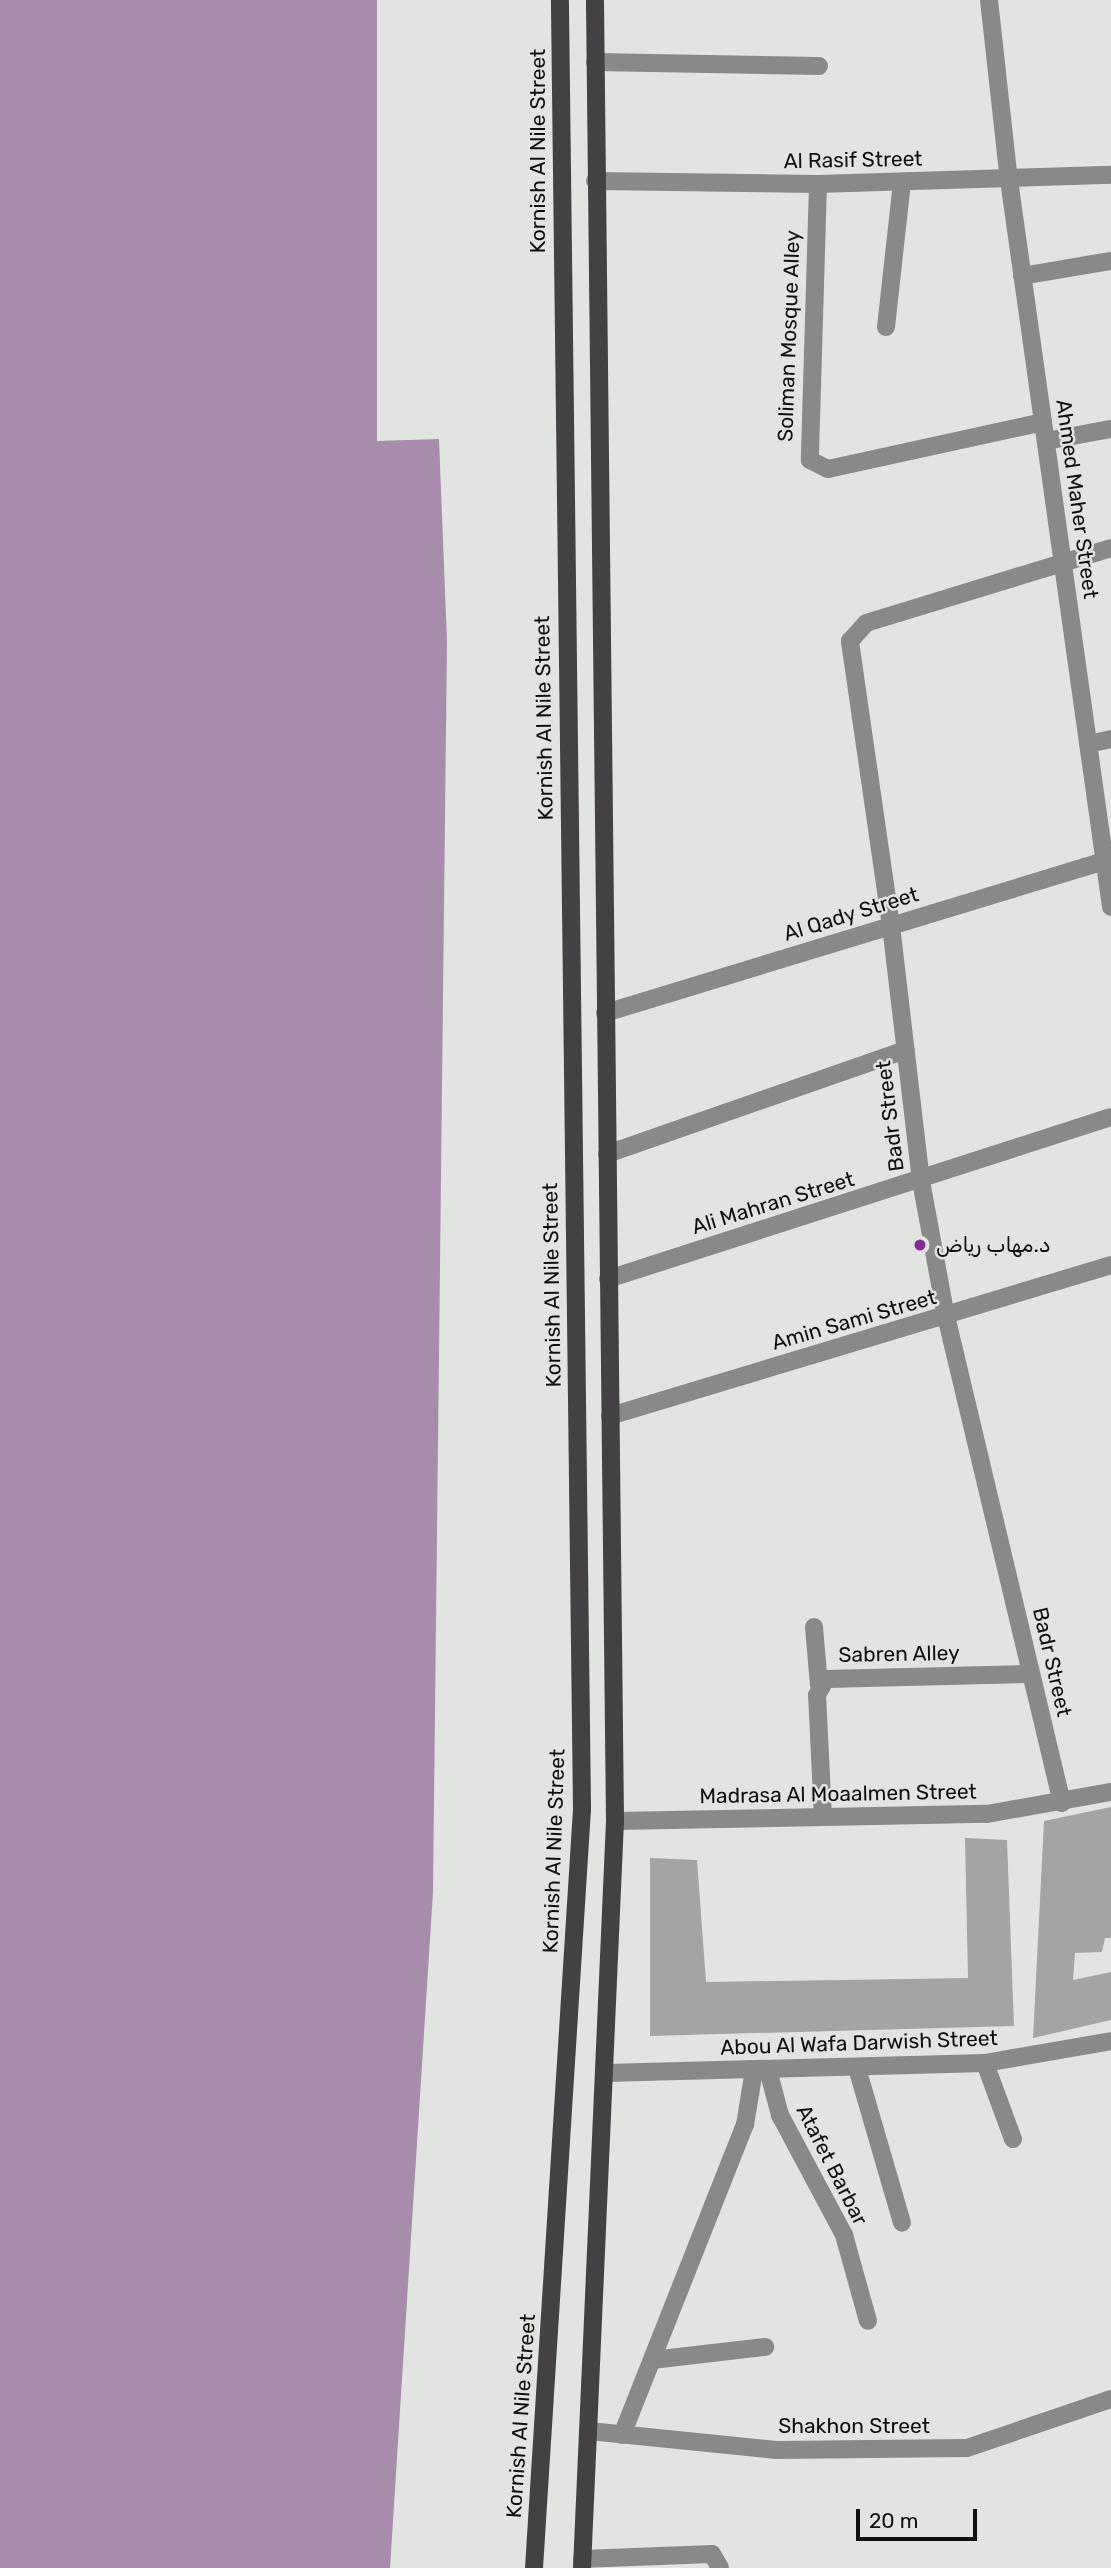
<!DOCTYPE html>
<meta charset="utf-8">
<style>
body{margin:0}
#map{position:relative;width:1111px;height:2568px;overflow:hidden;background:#e2e4e1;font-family:Rubik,Vazirmatn,sans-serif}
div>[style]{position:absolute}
.water>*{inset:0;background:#a78cac}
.building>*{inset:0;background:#a2a5a1}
.minor>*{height:18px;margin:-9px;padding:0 9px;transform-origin:9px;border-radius:9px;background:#8a898a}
.primary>*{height:18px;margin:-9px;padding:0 9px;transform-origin:9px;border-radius:9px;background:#434143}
.dots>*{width:19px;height:19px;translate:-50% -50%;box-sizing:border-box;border:4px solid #e2e4e1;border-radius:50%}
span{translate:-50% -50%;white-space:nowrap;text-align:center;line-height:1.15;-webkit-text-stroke:5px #e2e4e1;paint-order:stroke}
.street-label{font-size:21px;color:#0f0f0e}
.poi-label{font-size:21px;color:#0f0f0e}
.left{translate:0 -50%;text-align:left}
.scale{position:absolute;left:856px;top:2509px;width:121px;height:32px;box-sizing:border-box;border:4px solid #0f0f0e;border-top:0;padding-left:9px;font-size:21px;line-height:24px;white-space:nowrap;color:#0f0f0e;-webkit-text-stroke:5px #e2e4e1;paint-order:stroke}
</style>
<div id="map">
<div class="water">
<div style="clip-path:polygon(0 0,377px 0,377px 441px,439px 439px,447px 641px,433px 1892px,390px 2568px,0 2568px)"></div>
</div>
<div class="building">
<div style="clip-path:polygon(1111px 1807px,1111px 1938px,1105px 1938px,1102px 1952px,1075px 1953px,1073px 1980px,1111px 1972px,1111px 2020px,1033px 2038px,1044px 1821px)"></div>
<div style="clip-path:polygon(965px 1838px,1007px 1840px,1014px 2026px,650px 2036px,650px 1858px,697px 1860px,706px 1982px,968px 1978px)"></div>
</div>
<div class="minor">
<div style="left:989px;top:0;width:181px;rotate:83.7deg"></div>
<div style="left:1009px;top:180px;width:734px;rotate:82.01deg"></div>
<div style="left:595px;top:62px;width:224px;rotate:1deg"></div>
<div style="left:595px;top:181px;width:223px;rotate:0.8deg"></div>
<div style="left:818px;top:184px;width:293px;rotate:-1.8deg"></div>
<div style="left:818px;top:184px;width:276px;rotate:91.7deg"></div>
<div style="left:810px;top:460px;width:20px;rotate:27deg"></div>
<div style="left:828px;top:469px;width:220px;rotate:-12.3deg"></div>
<div style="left:1022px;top:276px;width:89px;rotate:-9.7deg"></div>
<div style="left:886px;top:327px;width:146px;rotate:-83.7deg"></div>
<div style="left:1046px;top:441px;width:66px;rotate:-10.5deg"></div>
<div style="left:1088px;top:744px;width:24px;rotate:-12deg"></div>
<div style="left:605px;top:1013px;width:529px;rotate:-16.93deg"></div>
<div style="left:607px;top:1154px;width:316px;rotate:-19.2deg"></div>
<div style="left:608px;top:1279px;width:528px;rotate:-17.85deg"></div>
<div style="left:610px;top:1416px;width:523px;rotate:-16.77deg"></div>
<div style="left:814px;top:1627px;width:58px;rotate:85.1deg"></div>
<div style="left:1062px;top:1803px;width:500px;rotate:-103.4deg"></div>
<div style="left:946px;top:1317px;width:138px;rotate:-100.4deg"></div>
<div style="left:921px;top:1181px;width:257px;rotate:-96.7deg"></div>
<div style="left:891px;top:926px;width:288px;rotate:-98.2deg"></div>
<div style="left:850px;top:641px;width:24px;rotate:-48deg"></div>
<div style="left:866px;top:623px;width:256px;rotate:-17deg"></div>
<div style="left:823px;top:1817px;width:122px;rotate:-92.8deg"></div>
<div style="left:817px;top:1695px;width:18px;rotate:-61deg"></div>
<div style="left:826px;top:1679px;width:205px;rotate:-1.4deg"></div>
<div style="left:615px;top:1821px;width:372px;rotate:-1.1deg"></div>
<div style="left:987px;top:1814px;width:126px;rotate:-10.1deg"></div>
<div style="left:985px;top:2063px;width:81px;rotate:69.8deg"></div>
<div style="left:857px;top:2068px;width:161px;rotate:73.8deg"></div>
<div style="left:768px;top:2070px;width:47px;rotate:75.1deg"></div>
<div style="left:780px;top:2115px;width:136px;rotate:61.9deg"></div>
<div style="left:844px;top:2235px;width:89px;rotate:74.4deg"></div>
<div style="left:606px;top:2073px;width:379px;rotate:-1.5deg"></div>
<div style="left:985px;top:2063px;width:128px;rotate:-9.9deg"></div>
<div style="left:652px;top:2360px;width:114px;rotate:-6.6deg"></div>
<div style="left:589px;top:2431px;width:188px;rotate:5.8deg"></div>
<div style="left:776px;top:2450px;width:191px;rotate:-0.6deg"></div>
<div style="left:967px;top:2448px;width:152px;rotate:-18.8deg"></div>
<div style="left:622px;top:2435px;width:334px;rotate:-68.4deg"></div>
<div style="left:745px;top:2125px;width:56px;rotate:-80.7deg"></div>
<div style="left:582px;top:2559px;width:130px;rotate:-2.2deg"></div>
<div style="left:712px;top:2554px;width:16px;rotate:60deg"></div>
</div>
<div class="primary">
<div style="left:534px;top:2568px;width:761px;rotate:-86.38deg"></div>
<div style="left:582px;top:1809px;width:1809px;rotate:-90.7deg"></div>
<div style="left:582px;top:2568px;width:748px;rotate:-87.47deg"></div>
<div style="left:615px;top:1821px;width:1821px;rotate:-90.63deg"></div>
</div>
<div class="dots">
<div style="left:920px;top:1245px;background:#852b96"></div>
</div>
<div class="street-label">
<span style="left:538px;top:151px;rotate:-90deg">Kornish Al Nile Street</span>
<span style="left:853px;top:160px;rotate:-1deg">Al Rasif Street</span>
<span style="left:789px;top:336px;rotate:-88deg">Soliman Mosque Alley</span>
<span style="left:1077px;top:499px;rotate:82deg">Ahmed Maher Street</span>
<span style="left:544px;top:718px;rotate:-91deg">Kornish Al Nile Street</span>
<span style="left:851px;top:914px;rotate:-17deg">Al Qady Street</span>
<span style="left:890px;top:1116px;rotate:-97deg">Badr Street</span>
<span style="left:773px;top:1203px;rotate:-17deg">Ali Mahran Street</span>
<span style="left:552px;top:1285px;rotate:-91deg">Kornish Al Nile Street</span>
<span style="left:854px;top:1320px;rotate:-16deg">Amin Sami Street</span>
<span style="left:899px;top:1654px;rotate:-1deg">Sabren Alley</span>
<span style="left:1052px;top:1662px;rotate:77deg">Badr Street</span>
<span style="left:838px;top:1794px;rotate:-1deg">Madrasa Al Moaalmen Street</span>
<span style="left:554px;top:1851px;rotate:-88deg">Kornish Al Nile Street</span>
<span style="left:859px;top:2043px;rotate:-2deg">Abou Al Wafa Darwish Street</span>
<span style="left:832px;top:2165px;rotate:63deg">Atafet Barbar</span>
<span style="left:521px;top:2416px;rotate:-86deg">Kornish Al Nile Street</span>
<span style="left:854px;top:2426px">Shakhon Street</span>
</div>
<div class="poi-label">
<span class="left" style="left:936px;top:1245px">د.مهاب رياض</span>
</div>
<div class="scale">20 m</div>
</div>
